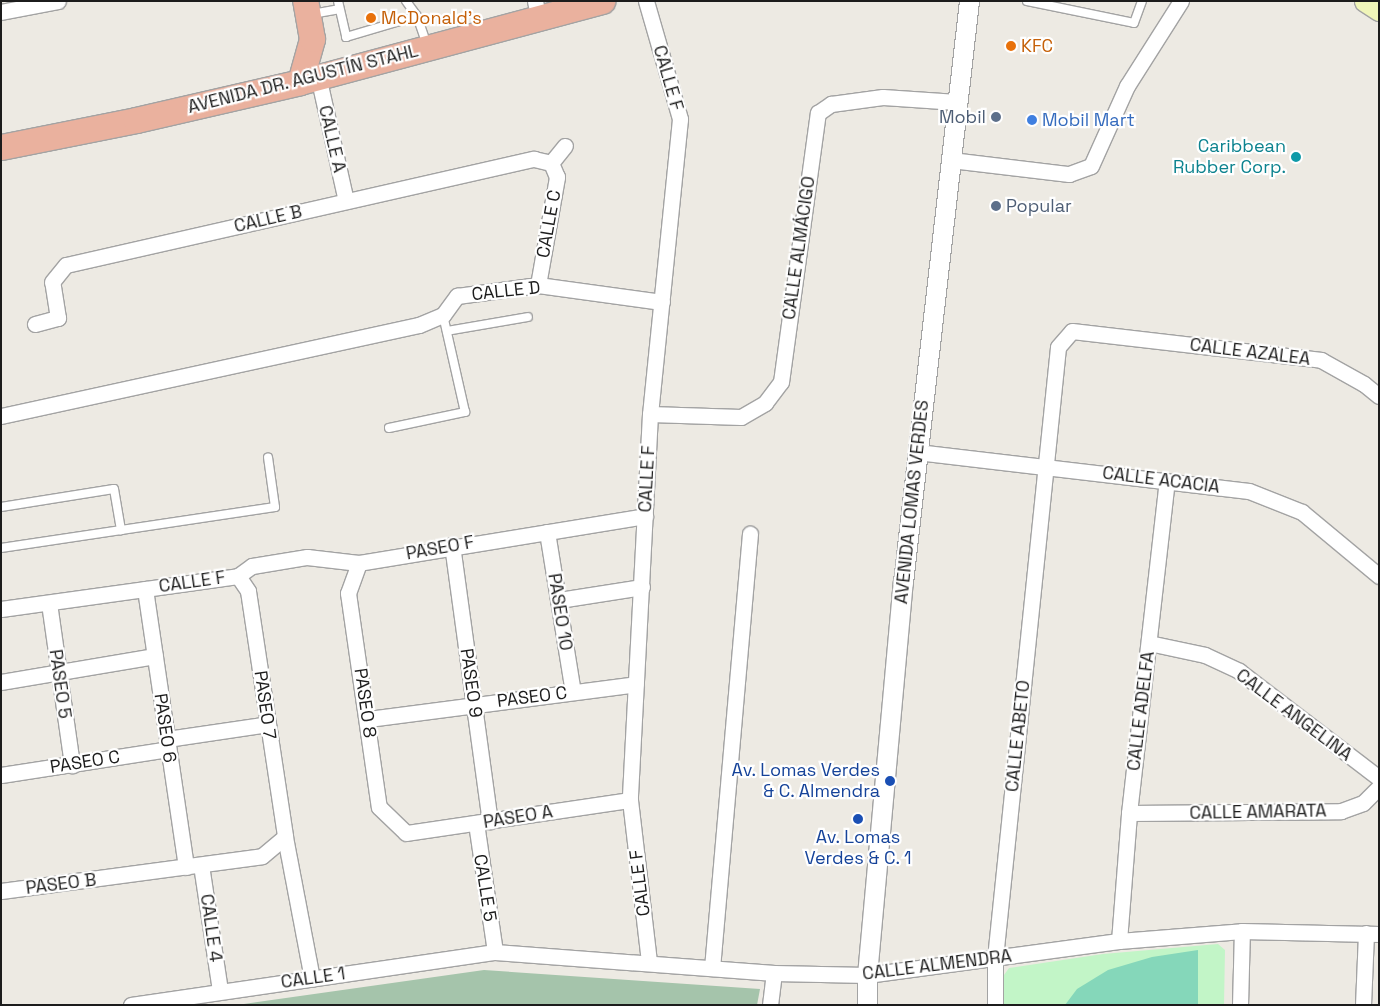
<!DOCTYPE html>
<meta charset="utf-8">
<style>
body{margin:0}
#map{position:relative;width:1380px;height:1006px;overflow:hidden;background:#edeae3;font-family:"Space Grotesk",sans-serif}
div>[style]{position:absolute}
.cemetery>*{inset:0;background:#a5c4ab}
.park>*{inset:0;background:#c2f5c7}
.pitch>*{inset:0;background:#85d7ba}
.roads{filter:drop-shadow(1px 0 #a3a3a3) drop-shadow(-1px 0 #a3a3a3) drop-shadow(0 1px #a3a3a3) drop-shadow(0 -1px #a3a3a3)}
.service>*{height:8px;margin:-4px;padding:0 4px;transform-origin:4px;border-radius:4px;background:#fff}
.minor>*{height:15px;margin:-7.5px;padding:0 7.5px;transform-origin:7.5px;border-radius:7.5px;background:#fff}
.tertiary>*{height:19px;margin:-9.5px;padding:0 9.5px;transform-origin:9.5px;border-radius:9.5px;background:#fff}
.secondary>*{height:21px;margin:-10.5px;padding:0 10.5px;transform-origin:10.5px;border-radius:10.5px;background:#f0f5b9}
.trunk>*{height:25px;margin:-12.5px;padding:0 12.5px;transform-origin:12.5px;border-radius:12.5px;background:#eab19e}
.dots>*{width:14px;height:14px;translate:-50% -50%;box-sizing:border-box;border:2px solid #fff;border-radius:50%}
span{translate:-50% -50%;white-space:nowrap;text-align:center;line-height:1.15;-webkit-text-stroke:4.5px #fff;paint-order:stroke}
.food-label{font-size:18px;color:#c56008}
.left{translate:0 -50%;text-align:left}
.street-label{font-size:18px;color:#1c1c1c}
.service-label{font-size:18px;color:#4e5e75}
.right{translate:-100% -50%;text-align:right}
.shop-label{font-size:18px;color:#366cbe}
.culture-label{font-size:18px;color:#0d838f}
.transit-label{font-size:18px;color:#164399}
.frame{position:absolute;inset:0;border:2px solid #1c1c1c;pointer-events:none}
</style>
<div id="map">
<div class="cemetery">
<div style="clip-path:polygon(484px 970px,760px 989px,757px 1005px,237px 1005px)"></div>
</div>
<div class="park">
<div style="clip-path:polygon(1218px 944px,1225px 950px,1224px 1005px,1004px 1005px,1004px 975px,1009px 968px,1103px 954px)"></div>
</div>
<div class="pitch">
<div style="clip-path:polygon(1198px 950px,1198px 1005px,1065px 1005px,1077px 989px,1108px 970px,1152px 957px)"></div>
</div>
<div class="roads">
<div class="service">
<div style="left:338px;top:1px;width:37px;rotate:77deg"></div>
<div style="left:346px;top:37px;width:74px;rotate:-16.5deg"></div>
<div style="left:406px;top:1px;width:19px;rotate:54deg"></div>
<div style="left:417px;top:16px;width:31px;rotate:71deg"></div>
<div style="left:1027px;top:1px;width:109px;rotate:11.6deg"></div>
<div style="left:1134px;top:23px;width:23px;rotate:-70deg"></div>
<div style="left:312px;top:14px;width:27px;rotate:-10deg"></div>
<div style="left:447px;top:331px;width:82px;rotate:-9.8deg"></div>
<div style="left:389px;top:428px;width:78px;rotate:-11.9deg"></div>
<div style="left:465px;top:412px;width:99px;rotate:-102.8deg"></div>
<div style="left:1px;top:507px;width:114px;rotate:-9.1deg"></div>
<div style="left:114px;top:489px;width:42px;rotate:80.3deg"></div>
<div style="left:1px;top:548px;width:277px;rotate:-8.5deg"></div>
<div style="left:275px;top:507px;width:50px;rotate:-98deg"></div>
</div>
<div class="minor">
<div style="left:535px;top:1px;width:19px;rotate:78deg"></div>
<div style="left:646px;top:1px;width:123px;rotate:73.9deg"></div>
<div style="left:680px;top:119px;width:297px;rotate:95.8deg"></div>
<div style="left:650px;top:414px;width:387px;rotate:93deg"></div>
<div style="left:630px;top:800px;width:163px;rotate:83.3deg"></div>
<div style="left:1px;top:12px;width:58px;rotate:-10.9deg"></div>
<div style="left:318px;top:76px;width:128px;rotate:77.4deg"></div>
<div style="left:951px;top:160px;width:119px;rotate:6.8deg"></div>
<div style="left:1069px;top:174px;width:23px;rotate:-20deg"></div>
<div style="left:1091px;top:166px;width:88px;rotate:-65.8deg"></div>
<div style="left:1127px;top:86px;width:101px;rotate:-57.6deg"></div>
<div style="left:551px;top:163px;width:22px;rotate:-51deg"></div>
<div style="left:538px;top:285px;width:110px;rotate:-80deg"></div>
<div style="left:557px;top:177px;width:15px;rotate:-113deg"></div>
<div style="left:35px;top:324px;width:24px;rotate:-15deg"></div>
<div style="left:58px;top:318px;width:36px;rotate:-99deg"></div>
<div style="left:52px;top:282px;width:22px;rotate:-51deg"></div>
<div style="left:66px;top:265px;width:480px;rotate:-12.8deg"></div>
<div style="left:534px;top:159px;width:17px;rotate:13deg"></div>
<div style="left:650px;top:414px;width:91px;rotate:1.9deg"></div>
<div style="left:741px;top:417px;width:28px;rotate:-30deg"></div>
<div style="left:765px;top:403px;width:26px;rotate:-53deg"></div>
<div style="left:781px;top:382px;width:272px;rotate:-82.2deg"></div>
<div style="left:818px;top:113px;width:16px;rotate:-35deg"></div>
<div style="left:831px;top:104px;width:52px;rotate:-7.7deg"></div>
<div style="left:883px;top:97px;width:74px;rotate:3.9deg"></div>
<div style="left:1px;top:416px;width:428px;rotate:-12.3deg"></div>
<div style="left:419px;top:325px;width:26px;rotate:-23deg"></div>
<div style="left:443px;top:315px;width:24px;rotate:-54deg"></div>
<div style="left:457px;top:296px;width:82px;rotate:-7.7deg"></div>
<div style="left:538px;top:285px;width:125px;rotate:7.8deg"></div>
<div style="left:917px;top:452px;width:334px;rotate:6.7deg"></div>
<div style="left:1249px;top:491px;width:57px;rotate:21.6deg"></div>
<div style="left:1302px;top:512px;width:100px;rotate:39.7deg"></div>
<div style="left:547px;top:532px;width:162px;rotate:80.8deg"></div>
<div style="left:452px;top:545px;width:279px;rotate:82.2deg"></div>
<div style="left:359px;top:563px;width:32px;rotate:110deg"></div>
<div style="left:348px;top:593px;width:216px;rotate:81.8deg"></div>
<div style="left:379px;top:807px;width:37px;rotate:44deg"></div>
<div style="left:406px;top:833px;width:226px;rotate:-8.4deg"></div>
<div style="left:238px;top:576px;width:18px;rotate:56deg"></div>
<div style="left:248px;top:591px;width:249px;rotate:81.4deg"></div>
<div style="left:285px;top:837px;width:144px;rotate:79.2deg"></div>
<div style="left:145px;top:589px;width:281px;rotate:81.6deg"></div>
<div style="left:559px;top:600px;width:84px;rotate:-8.9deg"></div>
<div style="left:49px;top:603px;width:164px;rotate:81.9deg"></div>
<div style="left:1px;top:609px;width:239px;rotate:-7.9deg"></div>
<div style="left:238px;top:576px;width:17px;rotate:-36deg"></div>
<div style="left:252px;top:566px;width:56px;rotate:-9.3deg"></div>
<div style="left:307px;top:557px;width:52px;rotate:6.6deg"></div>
<div style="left:359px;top:563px;width:290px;rotate:-9.3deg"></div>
<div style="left:1149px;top:643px;width:57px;rotate:12.1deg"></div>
<div style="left:1205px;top:655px;width:38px;rotate:25deg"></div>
<div style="left:1239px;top:671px;width:176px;rotate:37.4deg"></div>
<div style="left:1px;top:682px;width:156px;rotate:-9.6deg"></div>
<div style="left:368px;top:719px;width:270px;rotate:-7.4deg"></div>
<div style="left:167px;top:739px;width:102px;rotate:-8.4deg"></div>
<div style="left:1px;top:775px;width:169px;rotate:-8.8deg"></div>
<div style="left:1129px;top:813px;width:212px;rotate:-0.5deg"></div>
<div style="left:1341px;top:811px;width:23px;rotate:-20deg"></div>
<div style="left:1363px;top:803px;width:23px;rotate:-45deg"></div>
<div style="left:476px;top:823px;width:130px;rotate:81.6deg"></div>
<div style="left:201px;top:865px;width:127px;rotate:81.4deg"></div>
<div style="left:1px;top:891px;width:263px;rotate:-7.6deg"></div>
<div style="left:262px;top:856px;width:30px;rotate:-40deg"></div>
<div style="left:1119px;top:941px;width:128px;rotate:-85.5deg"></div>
<div style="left:1129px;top:813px;width:334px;rotate:-83.5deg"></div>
<div style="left:712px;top:968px;width:436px;rotate:-85deg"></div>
<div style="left:131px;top:1005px;width:368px;rotate:-8.3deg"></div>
<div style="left:495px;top:952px;width:280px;rotate:4.3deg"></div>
<div style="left:774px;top:973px;width:93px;rotate:1.2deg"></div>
<div style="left:867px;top:975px;width:254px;rotate:-7.7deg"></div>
<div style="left:1119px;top:941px;width:123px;rotate:-4.6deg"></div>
<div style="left:1242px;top:931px;width:137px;rotate:1.3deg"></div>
<div style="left:770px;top:1005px;width:32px;rotate:-83deg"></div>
<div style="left:995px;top:1005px;width:47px;rotate:-90deg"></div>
<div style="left:995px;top:958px;width:614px;rotate:-84.11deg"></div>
<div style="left:1058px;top:347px;width:21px;rotate:-49deg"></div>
<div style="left:1072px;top:331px;width:251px;rotate:6.6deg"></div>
<div style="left:1321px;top:360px;width:49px;rotate:29.2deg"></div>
<div style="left:1364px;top:384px;width:19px;rotate:39deg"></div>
<div style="left:1240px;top:1005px;width:74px;rotate:-88.5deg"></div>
<div style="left:1363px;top:1005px;width:72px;rotate:-87.6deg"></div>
</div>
<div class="tertiary">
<div style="left:867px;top:1005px;width:30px;rotate:-90deg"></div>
<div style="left:867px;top:975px;width:395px;rotate:-84.8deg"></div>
<div style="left:903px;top:582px;width:585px;rotate:-83.52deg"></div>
</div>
<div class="secondary">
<div style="left:1365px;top:1px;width:17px;rotate:33deg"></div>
</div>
<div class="trunk">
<div style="left:300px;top:82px;width:45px;rotate:-74.4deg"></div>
<div style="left:312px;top:39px;width:39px;rotate:-100deg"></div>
<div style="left:1px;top:147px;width:138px;rotate:-11.3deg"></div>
<div style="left:136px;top:120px;width:168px;rotate:-13deg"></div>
<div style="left:300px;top:82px;width:313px;rotate:-15deg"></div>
</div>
</div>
<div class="dots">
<div style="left:371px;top:18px;background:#e8710a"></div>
<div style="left:1011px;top:46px;background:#e8710a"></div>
<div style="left:996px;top:117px;background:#5c6f8a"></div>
<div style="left:1032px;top:120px;background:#3f7fe0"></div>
<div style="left:1296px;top:157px;background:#0f9aa8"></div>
<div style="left:996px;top:206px;background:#5c6f8a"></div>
<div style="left:890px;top:781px;background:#1a4fb4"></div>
<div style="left:858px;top:819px;background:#1a4fb4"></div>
</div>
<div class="food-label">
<span class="left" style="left:381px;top:18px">McDonald's</span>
<span class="left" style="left:1021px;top:46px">KFC</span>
</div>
<div class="street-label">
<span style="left:668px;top:78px;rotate:74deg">CALLE F</span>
<span style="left:303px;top:79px;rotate:-14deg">AVENIDA DR. AGUSTÍN STAHL</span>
<span style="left:332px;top:139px;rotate:77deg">CALLE A</span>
<span style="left:268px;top:219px;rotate:-13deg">CALLE B</span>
<span style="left:549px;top:224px;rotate:-80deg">CALLE C</span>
<span style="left:799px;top:248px;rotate:-82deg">CALLE ALMÁCIGO</span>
<span style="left:506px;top:291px;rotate:-6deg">CALLE D</span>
<span style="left:1250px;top:352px;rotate:7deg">CALLE AZALEA</span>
<span style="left:647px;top:479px;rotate:-87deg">CALLE F</span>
<span style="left:1161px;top:480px;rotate:7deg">CALLE ACACIA</span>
<span style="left:912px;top:502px;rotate:-84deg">AVENIDA LOMAS VERDES</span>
<span style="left:440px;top:548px;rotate:-10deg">PASEO F</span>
<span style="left:192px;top:582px;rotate:-8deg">CALLE F</span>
<span style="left:560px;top:612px;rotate:81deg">PASEO 10</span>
<span style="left:471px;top:683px;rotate:82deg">PASEO 9</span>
<span style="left:60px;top:684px;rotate:82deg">PASEO 5</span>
<span style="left:532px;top:697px;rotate:-7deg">PASEO C</span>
<span style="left:365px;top:703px;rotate:82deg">PASEO 8</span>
<span style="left:265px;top:705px;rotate:82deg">PASEO 7</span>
<span style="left:1141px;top:711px;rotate:-83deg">CALLE ADELFA</span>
<span style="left:1294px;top:715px;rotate:37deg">CALLE ANGELINA</span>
<span style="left:165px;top:728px;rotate:82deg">PASEO 6</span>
<span style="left:1018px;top:736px;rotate:-84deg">CALLE ABETO</span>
<span style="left:85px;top:762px;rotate:-9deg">PASEO C</span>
<span style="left:1258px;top:812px;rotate:-1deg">CALLE AMARATA</span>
<span style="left:518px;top:817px;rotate:-9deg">PASEO A</span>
<span style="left:640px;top:883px;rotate:-97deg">CALLE F</span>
<span style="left:61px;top:884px;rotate:-7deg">PASEO B</span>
<span style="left:485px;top:888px;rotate:81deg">CALLE 5</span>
<span style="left:211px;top:928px;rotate:82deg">CALLE 4</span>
<span style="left:937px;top:965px;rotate:-7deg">CALLE ALMENDRA</span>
<span style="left:313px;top:978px;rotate:-8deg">CALLE 1</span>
</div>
<div class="service-label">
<span class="right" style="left:986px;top:117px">Mobil</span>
<span class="left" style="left:1006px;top:206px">Popular</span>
</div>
<div class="shop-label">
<span class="left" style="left:1042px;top:120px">Mobil Mart</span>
</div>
<div class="culture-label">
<span class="right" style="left:1286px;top:157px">Caribbean<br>Rubber Corp.</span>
</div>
<div class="transit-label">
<span class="right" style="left:880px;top:781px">Av. Lomas Verdes<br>&amp; C. Almendra</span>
<span style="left:858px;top:848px">Av. Lomas<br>Verdes &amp; C. 1</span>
</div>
<div class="frame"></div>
</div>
